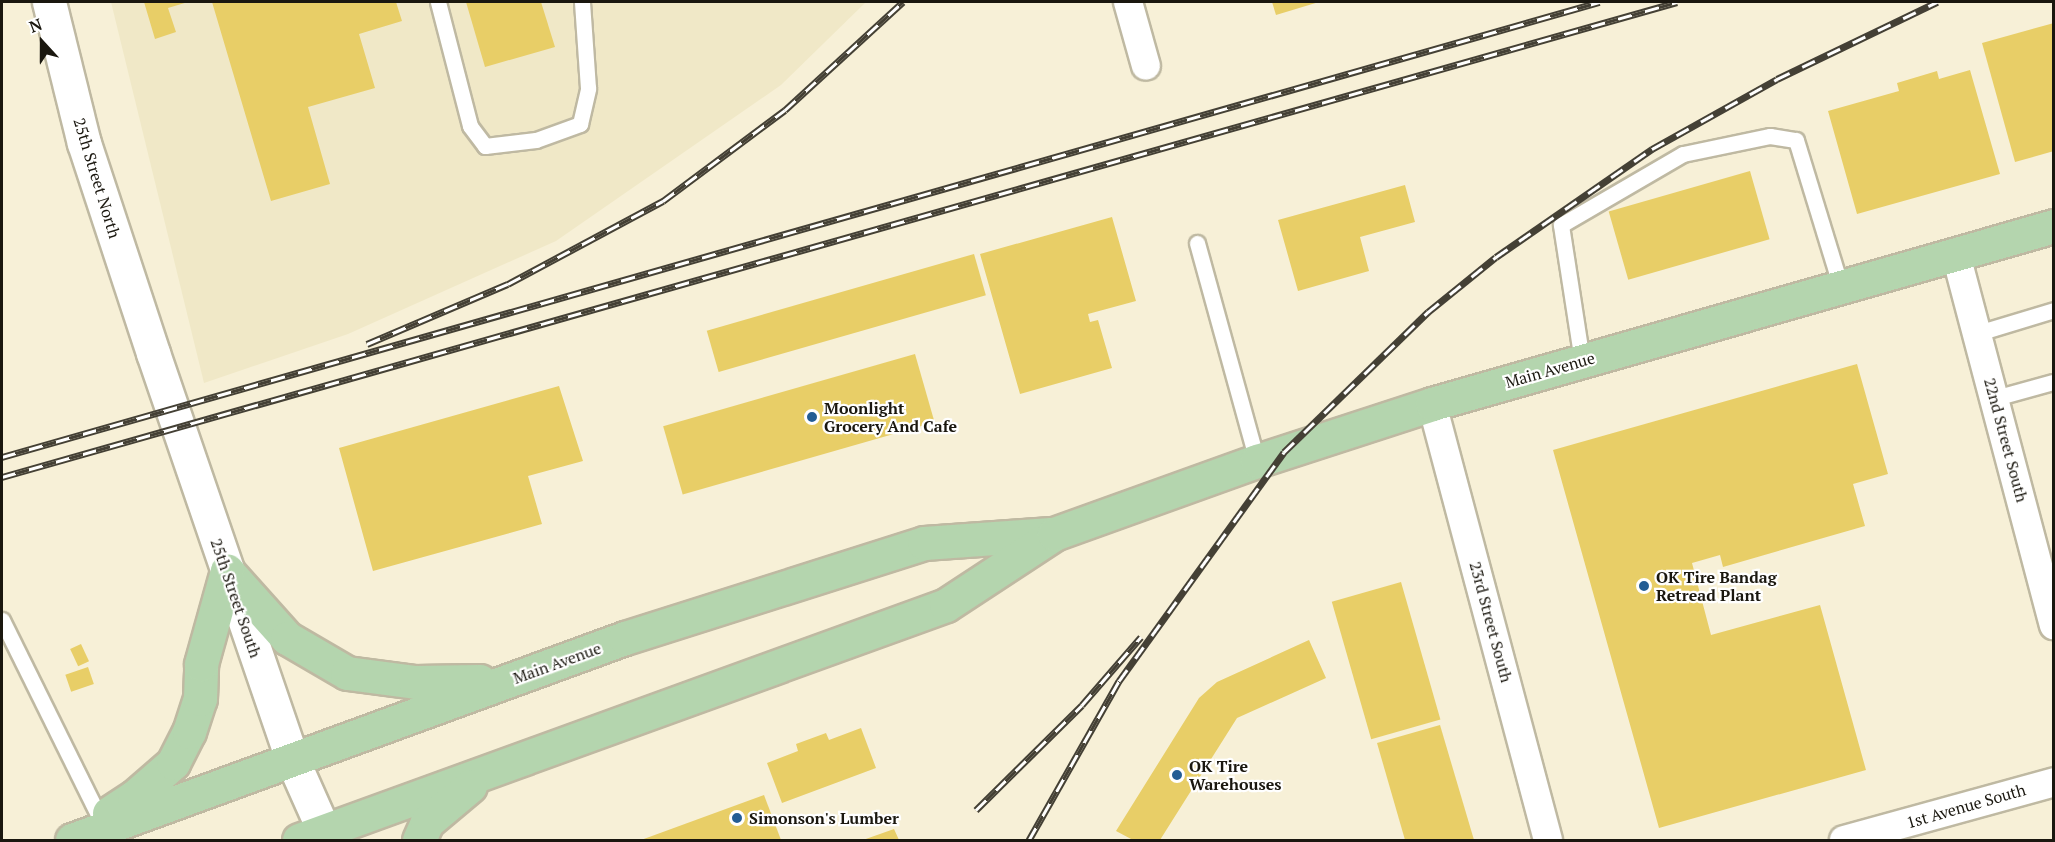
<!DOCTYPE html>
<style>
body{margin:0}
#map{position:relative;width:2055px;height:842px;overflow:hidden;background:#f7f0d7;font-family:"PT Serif",serif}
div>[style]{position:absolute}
.built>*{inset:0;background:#f0e8c7}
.building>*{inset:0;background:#e8ce67;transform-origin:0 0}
.roads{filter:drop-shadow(2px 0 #bfb9a2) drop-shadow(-2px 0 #bfb9a2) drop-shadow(0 2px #bfb9a2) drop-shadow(0 -2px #bfb9a2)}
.lane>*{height:15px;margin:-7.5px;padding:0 7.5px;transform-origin:7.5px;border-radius:7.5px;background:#fff}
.street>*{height:28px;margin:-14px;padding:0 14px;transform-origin:14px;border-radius:14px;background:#fff}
.secondary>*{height:33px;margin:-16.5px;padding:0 16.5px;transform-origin:16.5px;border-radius:16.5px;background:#fff}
.primary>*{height:33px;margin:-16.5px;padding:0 16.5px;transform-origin:16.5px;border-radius:16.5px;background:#b4d5ae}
.rail>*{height:7px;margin-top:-3.5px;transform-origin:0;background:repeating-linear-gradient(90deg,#fff 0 14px,#444035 0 28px);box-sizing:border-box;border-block:2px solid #444035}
.dots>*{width:16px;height:16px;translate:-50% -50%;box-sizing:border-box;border:3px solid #fff;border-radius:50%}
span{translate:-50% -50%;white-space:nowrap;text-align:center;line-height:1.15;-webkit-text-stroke:4.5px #fff;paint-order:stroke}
.street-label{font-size:16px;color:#1a170f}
.poi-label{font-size:16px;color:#1a170f;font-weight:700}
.left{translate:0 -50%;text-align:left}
.frame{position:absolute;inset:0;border:3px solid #1a170f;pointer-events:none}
.north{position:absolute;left:12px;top:12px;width:60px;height:60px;-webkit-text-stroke:4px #fff;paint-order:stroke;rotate:339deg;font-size:16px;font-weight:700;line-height:24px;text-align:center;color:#1a170f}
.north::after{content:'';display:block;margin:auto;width:21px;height:27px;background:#1a170f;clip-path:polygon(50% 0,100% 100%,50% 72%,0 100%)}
</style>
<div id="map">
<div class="built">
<div style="clip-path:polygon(111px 2px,866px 2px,781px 85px,556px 241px,348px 334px,204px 383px)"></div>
</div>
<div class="building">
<div style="clip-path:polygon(144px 2px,188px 2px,168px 8px,176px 32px,155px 39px)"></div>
<div style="clip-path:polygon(212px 2px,396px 2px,402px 21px,359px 34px,375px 88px,308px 107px,330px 184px,271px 201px)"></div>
<div style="clip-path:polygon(466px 2px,541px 2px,555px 47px,485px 67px)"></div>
<div style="clip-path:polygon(1272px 2px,1319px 2px,1276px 15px)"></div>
<div style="clip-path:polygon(2054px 23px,2054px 151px,2015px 162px,1982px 43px)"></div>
<div style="clip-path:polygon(1970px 70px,2000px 174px,1857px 214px,1828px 111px,1899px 91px,1897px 83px,1937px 71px,1939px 79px)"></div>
<div style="left:1750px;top:171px;width:71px;height:147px;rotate:74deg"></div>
<div style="clip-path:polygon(1405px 185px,1415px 222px,1360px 237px,1369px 271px,1298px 291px,1278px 220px)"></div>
<div style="clip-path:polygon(1112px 217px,1136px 301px,1088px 314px,1090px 322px,1098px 320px,1112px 368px,1020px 394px,980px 254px)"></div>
<div style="left:974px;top:254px;width:43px;height:278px;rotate:74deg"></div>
<div style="left:915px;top:354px;width:71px;height:262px;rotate:74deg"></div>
<div style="clip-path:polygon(1857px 364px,1888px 474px,1853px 484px,1865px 526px,1723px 567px,1720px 555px,1692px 563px,1711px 635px,1820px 605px,1866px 770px,1659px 828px,1553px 450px)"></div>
<div style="clip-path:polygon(559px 386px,583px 461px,528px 476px,542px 524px,373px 571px,339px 448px)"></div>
<div style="left:1401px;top:582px;width:143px;height:72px;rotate:74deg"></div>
<div style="clip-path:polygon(1309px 640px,1326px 678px,1237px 718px,1160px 840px,1133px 840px,1116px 831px,1199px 698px,1217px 682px)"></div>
<div style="left:81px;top:644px;width:19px;height:12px;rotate:65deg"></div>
<div style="left:88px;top:667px;width:18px;height:24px;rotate:71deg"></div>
<div style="clip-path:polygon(1440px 725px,1474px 840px,1405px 840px,1377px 743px)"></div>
<div style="clip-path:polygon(861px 728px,876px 768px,782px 803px,767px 763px,798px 751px,796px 744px,826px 733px,829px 740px)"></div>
<div style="clip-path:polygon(764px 795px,781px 840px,641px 840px)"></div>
<div style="clip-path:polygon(894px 829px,899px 840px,863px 840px)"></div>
</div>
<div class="roads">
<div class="lane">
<div style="left:438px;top:2px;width:128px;rotate:75.5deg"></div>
<div style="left:470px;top:126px;width:25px;rotate:53deg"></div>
<div style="left:485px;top:146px;width:51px;rotate:-6.7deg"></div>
<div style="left:536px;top:140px;width:47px;rotate:-20deg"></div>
<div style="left:580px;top:124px;width:37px;rotate:-77deg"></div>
<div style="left:588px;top:88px;width:86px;rotate:-94deg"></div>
<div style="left:1197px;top:243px;width:226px;rotate:74.6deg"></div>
<div style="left:1978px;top:333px;width:79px;rotate:-16.8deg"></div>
<div style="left:1582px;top:361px;width:138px;rotate:-98.8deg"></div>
<div style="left:1561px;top:225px;width:141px;rotate:-30.2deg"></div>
<div style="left:1683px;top:154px;width:89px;rotate:-11.7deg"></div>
<div style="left:1770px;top:136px;width:26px;rotate:9deg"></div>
<div style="left:1796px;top:140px;width:154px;rotate:73deg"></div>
<div style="left:1995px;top:398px;width:60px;rotate:-15.4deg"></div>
<div style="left:2px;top:620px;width:221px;rotate:63.7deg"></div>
</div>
<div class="street">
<div style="left:1128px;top:2px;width:66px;rotate:74.3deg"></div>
<div style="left:1956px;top:255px;width:383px;rotate:75.2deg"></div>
<div style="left:1432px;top:404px;width:451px;rotate:75.1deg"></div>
<div style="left:1844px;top:840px;width:218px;rotate:-15.4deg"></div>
</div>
<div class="secondary">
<div style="left:49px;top:2px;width:145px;rotate:76.1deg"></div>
<div style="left:84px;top:143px;width:221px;rotate:71.8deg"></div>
<div style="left:153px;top:353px;width:427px;rotate:71.1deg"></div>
<div style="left:291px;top:757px;width:91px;rotate:66deg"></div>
</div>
<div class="primary">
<div style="left:227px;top:571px;width:90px;rotate:48.2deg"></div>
<div style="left:287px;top:638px;width:69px;rotate:30.3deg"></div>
<div style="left:347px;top:673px;width:69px;rotate:7.5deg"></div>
<div style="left:415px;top:682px;width:65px;rotate:-0.9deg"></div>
<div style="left:109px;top:813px;width:30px;rotate:-33deg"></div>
<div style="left:134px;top:797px;width:52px;rotate:-41.1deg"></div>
<div style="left:173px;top:763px;width:35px;rotate:-63deg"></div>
<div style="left:189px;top:732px;width:35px;rotate:-72deg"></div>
<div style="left:200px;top:699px;width:35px;rotate:-88deg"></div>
<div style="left:201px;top:664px;width:97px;rotate:-74.4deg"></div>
<div style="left:72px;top:840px;width:589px;rotate:-20.07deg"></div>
<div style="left:625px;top:638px;width:314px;rotate:-17.6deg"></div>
<div style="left:924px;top:543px;width:127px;rotate:-4.1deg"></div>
<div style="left:299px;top:840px;width:688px;rotate:-19.96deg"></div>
<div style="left:946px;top:605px;width:129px;rotate:-33.3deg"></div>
<div style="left:1054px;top:534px;width:216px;rotate:-19.8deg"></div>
<div style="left:1257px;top:461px;width:184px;rotate:-18deg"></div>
<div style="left:1432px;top:404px;width:647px;rotate:-15.97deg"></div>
<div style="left:419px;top:840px;width:20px;rotate:-66deg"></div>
<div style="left:427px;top:822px;width:56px;rotate:-39.9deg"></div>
</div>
</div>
<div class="rail">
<div style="left:367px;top:344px;width:153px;rotate:-23.1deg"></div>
<div style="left:508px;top:284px;width:176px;rotate:-28.2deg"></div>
<div style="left:663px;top:201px;width:152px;rotate:-36.7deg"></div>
<div style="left:785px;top:110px;width:160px;rotate:-42.5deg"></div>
<div style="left:2px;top:457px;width:1661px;rotate:-15.9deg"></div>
<div style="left:2px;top:477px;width:1741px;rotate:-15.83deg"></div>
<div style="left:976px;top:810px;width:149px;rotate:-44.7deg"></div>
<div style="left:1082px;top:705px;width:90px;rotate:-49.1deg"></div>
<div style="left:1029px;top:840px;width:183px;rotate:-60.5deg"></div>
<div style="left:1119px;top:681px;width:282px;rotate:-54.2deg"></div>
<div style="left:1284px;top:452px;width:201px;rotate:-44.2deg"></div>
<div style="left:1428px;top:312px;width:87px;rotate:-39deg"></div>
<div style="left:1496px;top:257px;width:190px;rotate:-34.7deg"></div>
<div style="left:1652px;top:149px;width:143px;rotate:-29.2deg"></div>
<div style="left:1777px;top:79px;width:178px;rotate:-25.7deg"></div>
</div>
<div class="dots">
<div style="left:812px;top:417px;background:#235d94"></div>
<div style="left:1644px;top:586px;background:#235d94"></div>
<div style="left:1177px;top:775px;background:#235d94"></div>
<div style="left:737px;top:818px;background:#235d94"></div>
</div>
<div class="street-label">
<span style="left:97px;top:178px;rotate:73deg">25th Street North</span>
<span style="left:1550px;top:370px;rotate:-16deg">Main Avenue</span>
<span style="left:2006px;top:440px;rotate:75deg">22nd Street South</span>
<span style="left:236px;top:598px;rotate:71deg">25th Street South</span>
<span style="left:1491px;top:622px;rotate:75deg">23rd Street South</span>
<span style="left:557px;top:663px;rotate:-20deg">Main Avenue</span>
<span style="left:1966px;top:806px;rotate:-16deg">1st Avenue South</span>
</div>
<div class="poi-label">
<span class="left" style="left:824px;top:417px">Moonlight<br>Grocery And Cafe</span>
<span class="left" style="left:1656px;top:586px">OK Tire Bandag<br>Retread Plant</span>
<span class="left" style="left:1189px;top:775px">OK Tire<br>Warehouses</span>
<span class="left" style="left:749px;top:818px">Simonson's Lumber</span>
</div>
<div class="frame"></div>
<div class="north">N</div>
</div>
